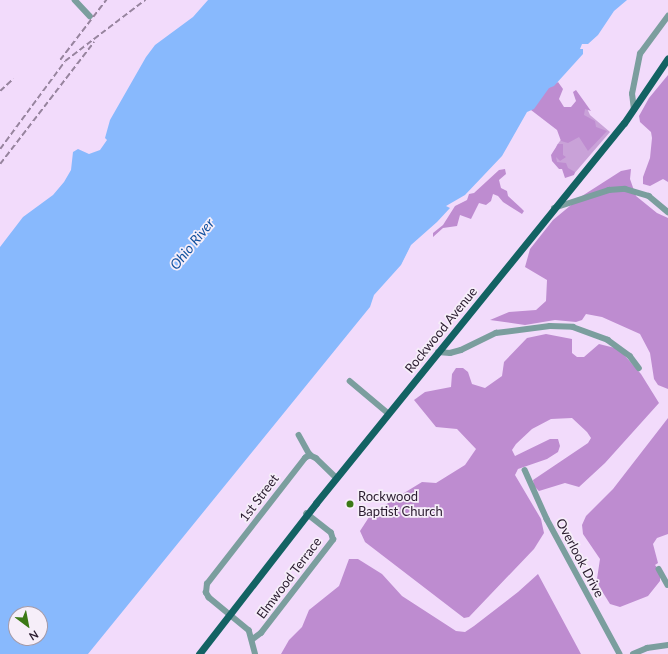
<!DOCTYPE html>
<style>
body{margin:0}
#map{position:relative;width:668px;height:654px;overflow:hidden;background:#f2dbfb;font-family:Lato,sans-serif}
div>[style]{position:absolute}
.green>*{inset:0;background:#c9a2d8}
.forest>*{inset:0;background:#be8cd0}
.water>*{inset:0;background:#88b9fd}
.minor>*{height:5.5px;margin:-2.75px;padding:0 2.75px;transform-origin:2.75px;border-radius:2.75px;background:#7b9e9e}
.major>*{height:7px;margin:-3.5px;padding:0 3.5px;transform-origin:3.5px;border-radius:3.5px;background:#136263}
.rail>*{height:1.5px;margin-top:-0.75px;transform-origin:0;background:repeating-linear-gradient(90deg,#97849e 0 6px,transparent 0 9px)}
.dots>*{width:11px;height:11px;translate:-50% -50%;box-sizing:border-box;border:2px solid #f6eef9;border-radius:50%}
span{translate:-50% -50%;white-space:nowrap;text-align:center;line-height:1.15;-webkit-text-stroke:3.5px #f6eef9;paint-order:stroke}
.street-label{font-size:13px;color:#291b2e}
.poi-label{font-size:13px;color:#291b2e}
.left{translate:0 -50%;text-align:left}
.water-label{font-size:14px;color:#12519f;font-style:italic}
.north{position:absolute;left:8px;top:606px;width:40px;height:40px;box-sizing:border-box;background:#f6eef9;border:1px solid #a49aa8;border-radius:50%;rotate:148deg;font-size:11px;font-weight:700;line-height:16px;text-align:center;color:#291b2e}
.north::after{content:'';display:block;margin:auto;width:14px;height:18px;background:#3b7915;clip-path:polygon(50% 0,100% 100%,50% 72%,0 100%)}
</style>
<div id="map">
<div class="green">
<div style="clip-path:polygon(586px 106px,590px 115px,610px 132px,573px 175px,558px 165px,553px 158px,557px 145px)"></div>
</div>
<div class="forest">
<div style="clip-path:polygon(668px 75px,668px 182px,663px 179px,650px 186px,643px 184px,643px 177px,650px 158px,652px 138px,651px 132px,640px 122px,639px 116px,649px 98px)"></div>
<div style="clip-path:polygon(558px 82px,563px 89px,559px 99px,564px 107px,571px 107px,576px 101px,573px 92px,576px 90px,591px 111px,585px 109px,584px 115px,595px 121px,596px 127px,607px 131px,588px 151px,579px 137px,568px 143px,561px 141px,557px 130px,531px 110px,548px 88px)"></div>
<div style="clip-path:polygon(558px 144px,563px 144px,563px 155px,566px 157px,560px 161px,556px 157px,557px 162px,566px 163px,568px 168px,575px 172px,574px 175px,565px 178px,562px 169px,559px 169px,552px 161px,551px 155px)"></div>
<div style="clip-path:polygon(505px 169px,506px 174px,499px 180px,501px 188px,507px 191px,508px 196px,521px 208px,524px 211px,522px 214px,503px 202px,498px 196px,493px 194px,491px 201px,486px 205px,479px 203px,471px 219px,460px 215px,457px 226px,443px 228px,433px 237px,433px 233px,443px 225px,455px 206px,467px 200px,469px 194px,474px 193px,499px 170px)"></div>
<div style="clip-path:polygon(631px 169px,630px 179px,636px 196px,657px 213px,668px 218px,668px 389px,658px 385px,654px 379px,650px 353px,640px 334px,602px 317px,586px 314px,582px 320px,576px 322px,555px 320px,525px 325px,490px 320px,509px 312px,536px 310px,546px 301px,547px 280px,525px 267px,530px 249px,553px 220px,582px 196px,621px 171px)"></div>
<div style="clip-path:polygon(546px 334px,572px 339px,572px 353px,577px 357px,584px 357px,599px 344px,619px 349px,641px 374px,659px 403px,605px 463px,579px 487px,565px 483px,539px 491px,534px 486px,533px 480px,588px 443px,591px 438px,587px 432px,572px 418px,551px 419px,532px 429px,516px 444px,512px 450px,515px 456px,550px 439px,558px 439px,560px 446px,558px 452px,547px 459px,518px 469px,515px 475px,541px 519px,544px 533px,534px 549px,469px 617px,464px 618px,365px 542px,360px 531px,371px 514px,404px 493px,422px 482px,436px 483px,465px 465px,476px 449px,457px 429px,436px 427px,414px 400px,425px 392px,451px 387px,452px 374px,456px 368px,463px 368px,468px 372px,472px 384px,485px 388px,502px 376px,504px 362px,527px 338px)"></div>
<div style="clip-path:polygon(668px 418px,668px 534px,657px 538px,653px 544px,658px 563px,655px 565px,660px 571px,660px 581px,648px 596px,620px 607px,610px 604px,600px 588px,597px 579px,600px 559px,583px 534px,582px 525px,586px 516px,613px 489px)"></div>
<div style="clip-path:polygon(349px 559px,358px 559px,382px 574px,402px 596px,456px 631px,465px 632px,474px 626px,518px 592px,538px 574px,581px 654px,281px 654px,289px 640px,302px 627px,309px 610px,339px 586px)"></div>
</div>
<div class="water">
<div style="clip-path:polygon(evenodd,208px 0,627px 0,614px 11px,598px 35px,588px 44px,582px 44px,580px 49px,583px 49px,583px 54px,554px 86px,549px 88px,534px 109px,527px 112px,502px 156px,465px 195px,446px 206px,450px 208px,437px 222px,411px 245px,401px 265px,374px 295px,370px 307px,88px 654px,0 654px,0 247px,23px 217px,53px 195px,64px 182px,71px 170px,73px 152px,78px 149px,89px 154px,100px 150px,107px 140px,105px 138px,110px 120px,146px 57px,155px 45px,193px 17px,208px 0,16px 614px,40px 614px,40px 638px,16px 638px,16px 614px)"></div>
</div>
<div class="minor">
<div style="left:75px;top:0;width:22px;rotate:47deg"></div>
<div style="left:634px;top:110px;width:16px;rotate:-97deg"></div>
<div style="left:632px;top:94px;width:41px;rotate:-78.7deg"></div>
<div style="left:640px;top:54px;width:47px;rotate:-53.6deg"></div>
<div style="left:554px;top:208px;width:58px;rotate:-18.1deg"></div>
<div style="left:609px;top:190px;width:16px;rotate:-4deg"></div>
<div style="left:625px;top:189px;width:25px;rotate:16deg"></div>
<div style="left:649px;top:196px;width:25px;rotate:40deg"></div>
<div style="left:438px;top:352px;width:12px;rotate:5deg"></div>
<div style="left:450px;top:353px;width:11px;rotate:-15deg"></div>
<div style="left:461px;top:350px;width:39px;rotate:-26deg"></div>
<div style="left:496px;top:333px;width:54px;rotate:-7.4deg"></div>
<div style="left:550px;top:326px;width:23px;rotate:2deg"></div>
<div style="left:573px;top:327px;width:37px;rotate:20deg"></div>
<div style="left:608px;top:340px;width:27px;rotate:36deg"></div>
<div style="left:630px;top:356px;width:15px;rotate:53deg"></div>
<div style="left:350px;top:381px;width:50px;rotate:40.1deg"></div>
<div style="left:299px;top:435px;width:23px;rotate:61deg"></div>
<div style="left:525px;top:470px;width:54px;rotate:65.8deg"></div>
<div style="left:547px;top:519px;width:153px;rotate:61.6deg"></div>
<div style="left:659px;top:569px;width:18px;rotate:61deg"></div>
<div style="left:253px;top:639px;width:10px;rotate:-37deg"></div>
<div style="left:261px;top:633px;width:118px;rotate:-52.3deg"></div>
<div style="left:333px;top:540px;width:7px;rotate:-106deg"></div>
<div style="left:331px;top:533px;width:31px;rotate:-142deg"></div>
<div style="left:255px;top:654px;width:24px;rotate:-105deg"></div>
<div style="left:249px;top:631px;width:52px;rotate:-140.5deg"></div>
<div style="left:209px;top:598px;width:6px;rotate:-121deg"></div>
<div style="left:206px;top:593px;width:9px;rotate:-84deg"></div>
<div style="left:207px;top:584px;width:160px;rotate:-52.1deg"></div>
<div style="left:305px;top:458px;width:6px;rotate:-31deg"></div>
<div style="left:310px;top:455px;width:7px;rotate:27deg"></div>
<div style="left:316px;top:458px;width:28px;rotate:44deg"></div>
<div style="left:633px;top:654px;width:15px;rotate:-23deg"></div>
<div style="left:647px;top:648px;width:21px;rotate:-8deg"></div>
</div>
<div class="major">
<div style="left:199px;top:654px;width:191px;rotate:-52.2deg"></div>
<div style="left:316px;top:503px;width:489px;rotate:-51deg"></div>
<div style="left:624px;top:123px;width:78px;rotate:-55.9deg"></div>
</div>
<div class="rail">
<div style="left:60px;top:60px;width:76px;rotate:-52.5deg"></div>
<div style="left:0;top:91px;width:18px;rotate:-43deg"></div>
<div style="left:0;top:149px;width:109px;rotate:-53.5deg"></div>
<div style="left:65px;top:61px;width:101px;rotate:-37.3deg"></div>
<div style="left:0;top:164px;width:154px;rotate:-52.4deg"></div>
</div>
<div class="dots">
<div style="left:350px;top:504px;background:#3b7915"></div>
</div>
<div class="street-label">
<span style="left:441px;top:330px;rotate:-51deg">Rockwood Avenue</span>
<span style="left:259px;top:498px;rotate:-53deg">1st Street</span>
<span style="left:580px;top:558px;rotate:62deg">Overlook Drive</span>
<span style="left:289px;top:578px;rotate:-53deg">Elmwood Terrace</span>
</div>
<div class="poi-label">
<span class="left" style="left:358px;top:504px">Rockwood<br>Baptist Church</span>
</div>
<div class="water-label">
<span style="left:192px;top:244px;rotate:-51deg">Ohio River</span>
</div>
<div class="north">N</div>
</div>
